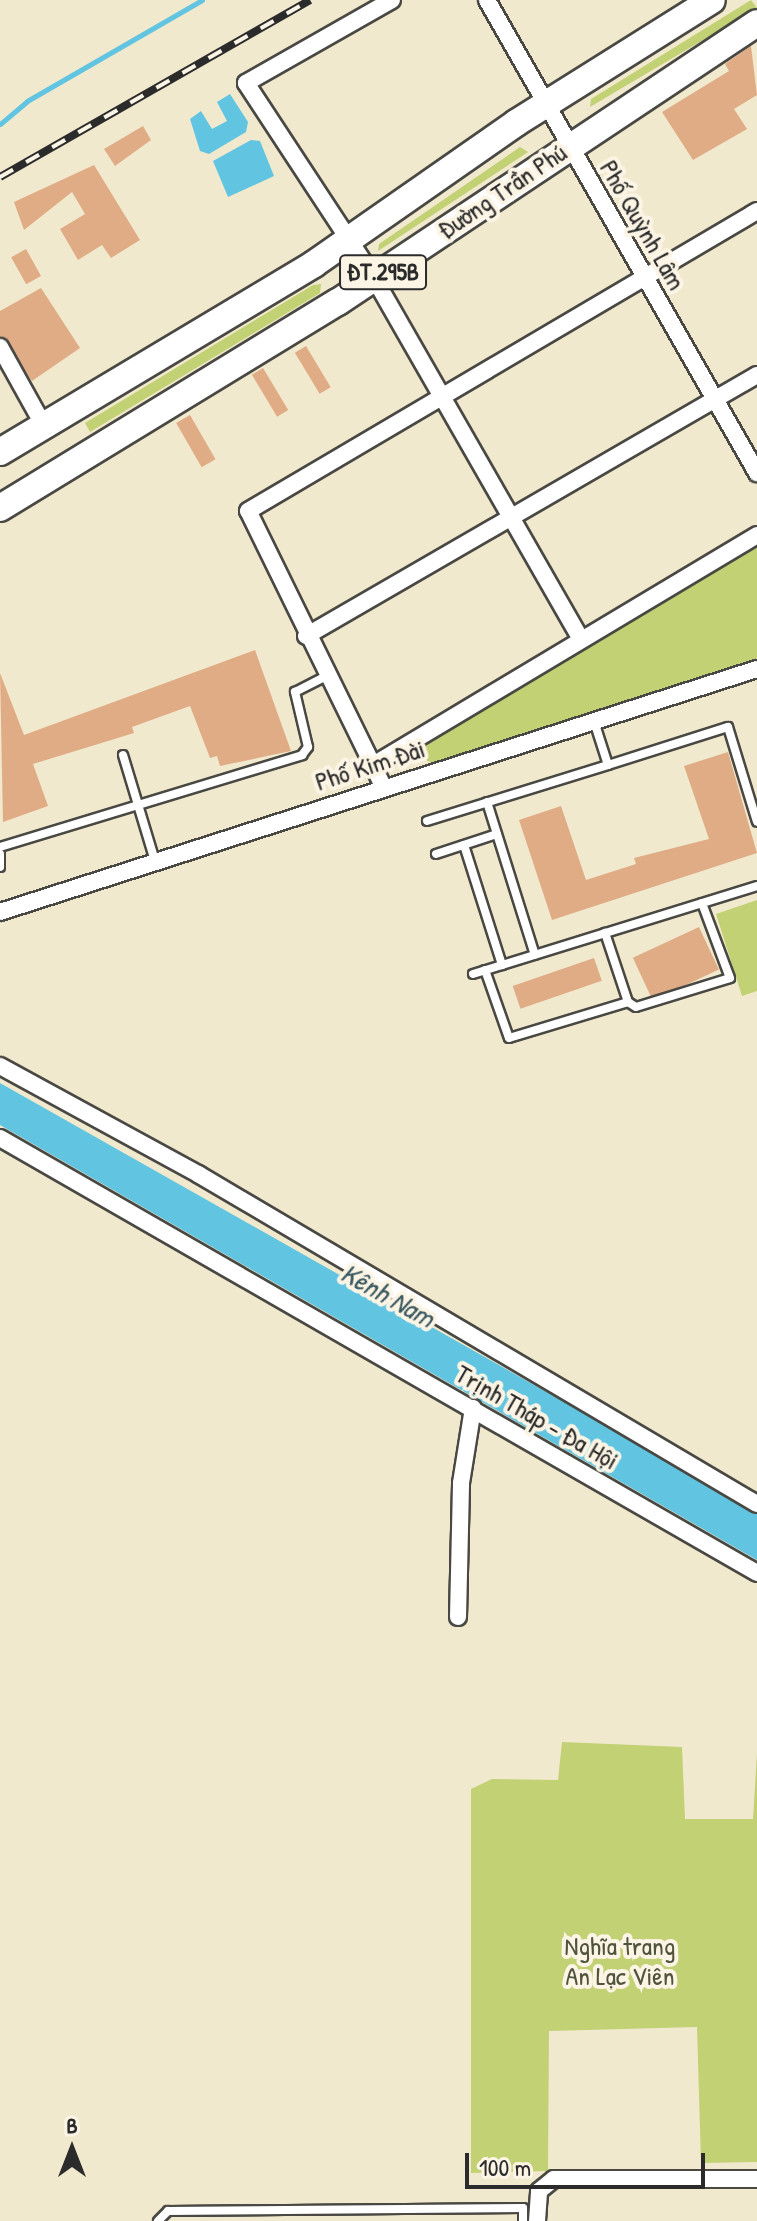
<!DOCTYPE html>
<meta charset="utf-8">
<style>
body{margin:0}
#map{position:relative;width:757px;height:2221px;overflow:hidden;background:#f1e9ce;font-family:"Patrick Hand",sans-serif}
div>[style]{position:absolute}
.green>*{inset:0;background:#c1d173}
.water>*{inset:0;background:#61c4e0}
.stream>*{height:5px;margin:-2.5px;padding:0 2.5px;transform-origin:2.5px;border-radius:2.5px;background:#61c4e0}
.building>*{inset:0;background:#e0ac85;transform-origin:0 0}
.roads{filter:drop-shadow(2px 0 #494843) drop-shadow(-2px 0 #494843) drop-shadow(0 2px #494843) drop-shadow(0 -2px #494843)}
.service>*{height:8px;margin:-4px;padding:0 4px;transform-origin:4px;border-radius:4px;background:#fff}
.minor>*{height:16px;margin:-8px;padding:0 8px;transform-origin:8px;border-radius:8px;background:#fff}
.primary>*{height:26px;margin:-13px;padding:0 13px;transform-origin:13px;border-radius:13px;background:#fff}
.rail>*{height:8px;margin-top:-4px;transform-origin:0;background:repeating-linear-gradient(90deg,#fcf5e5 0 15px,#2b2b2b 0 30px);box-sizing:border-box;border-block:2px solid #2b2b2b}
span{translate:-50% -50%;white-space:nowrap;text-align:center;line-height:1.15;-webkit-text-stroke:8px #fcf5e5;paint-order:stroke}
.shield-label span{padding:2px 6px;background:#fcf5e5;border:2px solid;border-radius:6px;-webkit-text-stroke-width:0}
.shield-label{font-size:24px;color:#2b2b2b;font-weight:700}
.street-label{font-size:26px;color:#2b2b2b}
.park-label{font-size:26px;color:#50543d}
.water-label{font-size:28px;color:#3b5961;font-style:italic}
.north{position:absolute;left:32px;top:2109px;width:80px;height:80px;-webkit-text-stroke:6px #fcf5e5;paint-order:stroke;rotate:0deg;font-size:22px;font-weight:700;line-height:32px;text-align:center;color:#2b2b2b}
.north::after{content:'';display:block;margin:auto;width:28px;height:36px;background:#2b2b2b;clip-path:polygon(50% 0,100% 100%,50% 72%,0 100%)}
.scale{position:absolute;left:465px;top:2153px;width:240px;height:36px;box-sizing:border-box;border:4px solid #2b2b2b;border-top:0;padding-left:10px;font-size:24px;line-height:28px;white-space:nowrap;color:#2b2b2b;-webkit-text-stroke:6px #fcf5e5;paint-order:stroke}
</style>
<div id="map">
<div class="green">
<div style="clip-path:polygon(751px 0,757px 8px,590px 107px,591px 99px)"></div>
<div style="clip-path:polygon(520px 147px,528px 152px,378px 251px,379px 244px)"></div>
<div style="clip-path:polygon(313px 285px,321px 284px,320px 293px,90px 432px,85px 423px)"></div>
<div style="clip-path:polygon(757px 543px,757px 658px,432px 763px,418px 756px,416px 747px)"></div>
<div style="clip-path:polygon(757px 900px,757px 991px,742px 996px,716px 914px)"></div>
<div style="clip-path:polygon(562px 1742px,682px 1747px,685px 1819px,753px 1819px,757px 1753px,757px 2162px,701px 2163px,697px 2027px,549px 2031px,548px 2171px,471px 2173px,471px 1789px,492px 1779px,558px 1780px)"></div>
</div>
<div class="water">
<div style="clip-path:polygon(230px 94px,248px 122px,246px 132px,209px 154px,200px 151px,190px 119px,201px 111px,212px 129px,227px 121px,217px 102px)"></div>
<div style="clip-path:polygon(251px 140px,260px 141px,274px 176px,228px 197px,213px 161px)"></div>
<div style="clip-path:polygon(0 1083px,757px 1511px,757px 1560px,0 1125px)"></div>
</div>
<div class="stream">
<div style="left:0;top:124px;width:35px;rotate:-40deg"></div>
<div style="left:27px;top:101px;width:202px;rotate:-30deg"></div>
</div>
<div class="building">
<div style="clip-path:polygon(751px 46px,757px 95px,734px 109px,747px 129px,693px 160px,662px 112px,729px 71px,725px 64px)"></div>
<div style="clip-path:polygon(143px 126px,151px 140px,115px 166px,104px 149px)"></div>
<div style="clip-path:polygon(94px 165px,140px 240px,111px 258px,102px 245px,78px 260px,60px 229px,85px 214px,72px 192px,24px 230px,14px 202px)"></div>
<div style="left:26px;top:249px;width:31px;height:17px;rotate:61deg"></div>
<div style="clip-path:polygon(41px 288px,80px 348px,32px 381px,0 336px,0 311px)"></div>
<div style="left:306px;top:346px;width:48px;height:13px;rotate:59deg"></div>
<div style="left:263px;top:368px;width:49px;height:13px;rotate:59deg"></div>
<div style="left:190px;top:415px;width:51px;height:16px;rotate:60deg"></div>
<div style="clip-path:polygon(255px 650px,291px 751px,220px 766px,217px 756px,210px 758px,190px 706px,132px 727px,134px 733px,33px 764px,48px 806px,3px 822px,0 673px,24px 735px)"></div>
<div style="clip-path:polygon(728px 752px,757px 853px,552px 920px,519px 820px,561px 806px,586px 880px,636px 864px,634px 858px,709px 839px,684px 766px)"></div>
<div style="left:699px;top:927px;width:47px;height:73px;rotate:65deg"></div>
<div style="left:594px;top:958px;width:24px;height:86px;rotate:71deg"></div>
</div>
<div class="roads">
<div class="service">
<div style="left:123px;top:755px;width:111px;rotate:73.2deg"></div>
<div style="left:608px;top:765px;width:126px;rotate:-17.6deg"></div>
<div style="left:728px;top:727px;width:99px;rotate:73deg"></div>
<div style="left:487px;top:802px;width:160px;rotate:72.6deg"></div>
<div style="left:427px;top:821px;width:189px;rotate:-17.2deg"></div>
<div style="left:608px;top:765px;width:46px;rotate:-107.7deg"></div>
<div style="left:464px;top:845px;width:126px;rotate:72.4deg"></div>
<div style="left:0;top:847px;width:316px;rotate:-16.9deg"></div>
<div style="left:302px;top:755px;width:10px;rotate:-53deg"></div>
<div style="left:308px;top:747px;width:57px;rotate:-103.3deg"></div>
<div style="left:295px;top:692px;width:35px;rotate:-27deg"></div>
<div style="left:0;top:854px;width:13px;rotate:90deg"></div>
<div style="left:436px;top:854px;width:64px;rotate:-18.2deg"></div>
<div style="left:485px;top:970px;width:72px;rotate:70.6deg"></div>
<div style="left:509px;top:1038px;width:124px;rotate:-16.8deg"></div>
<div style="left:628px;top:1002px;width:73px;rotate:-108.4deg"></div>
<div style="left:473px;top:974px;width:297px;rotate:-17.2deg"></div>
<div style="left:628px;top:1002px;width:9px;rotate:32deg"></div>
<div style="left:636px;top:1007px;width:98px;rotate:-17.1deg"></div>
<div style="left:730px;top:978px;width:80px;rotate:-110.5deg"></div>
<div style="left:158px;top:2221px;width:14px;rotate:-45deg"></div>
<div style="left:168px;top:2211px;width:355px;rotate:-0.5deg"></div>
<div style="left:523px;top:2208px;width:13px;rotate:90deg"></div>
</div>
<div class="minor">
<div style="left:392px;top:0;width:168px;rotate:150.4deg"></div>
<div style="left:246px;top:83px;width:233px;rotate:56.7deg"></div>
<div style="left:374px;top:278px;width:415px;rotate:60.2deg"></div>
<div style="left:487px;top:0;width:545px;rotate:60.28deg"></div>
<div style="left:0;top:347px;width:90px;rotate:60.9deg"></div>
<div style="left:306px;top:636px;width:521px;rotate:-30.06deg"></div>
<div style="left:373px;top:765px;width:448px;rotate:-30.9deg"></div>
<div style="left:383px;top:786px;width:306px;rotate:-116.1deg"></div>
<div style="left:248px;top:511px;width:591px;rotate:-30.51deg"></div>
<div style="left:0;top:912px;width:795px;rotate:-17.8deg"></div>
<div style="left:0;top:1066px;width:226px;rotate:28.6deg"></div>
<div style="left:198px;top:1174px;width:649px;rotate:30.56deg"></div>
<div style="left:0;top:1138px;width:873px;rotate:29.88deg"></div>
<div style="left:458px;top:1617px;width:134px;rotate:-88.7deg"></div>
<div style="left:461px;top:1483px;width:76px;rotate:-80.9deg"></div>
<div style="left:537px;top:2221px;width:30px;rotate:-86deg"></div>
<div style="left:539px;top:2191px;width:19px;rotate:-39deg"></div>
<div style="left:554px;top:2179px;width:203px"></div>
</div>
<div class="primary">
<div style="left:0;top:452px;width:366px;rotate:-30.9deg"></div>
<div style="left:314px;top:264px;width:246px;rotate:-34.9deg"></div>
<div style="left:516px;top:123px;width:231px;rotate:-32.1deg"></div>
<div style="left:0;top:508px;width:396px;rotate:-31.4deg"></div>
<div style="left:338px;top:302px;width:503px;rotate:-33.66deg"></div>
</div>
</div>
<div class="rail">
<div style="left:0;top:177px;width:357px;rotate:-29.7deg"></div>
</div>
<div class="shield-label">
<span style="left:383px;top:272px">ĐT.295B</span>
</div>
<div class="street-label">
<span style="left:502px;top:191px;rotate:-34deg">Đường Trần Phú</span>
<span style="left:643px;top:225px;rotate:60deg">Phố Quỳnh Lâm</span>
<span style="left:370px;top:765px;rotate:-18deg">Phố Kim Đài</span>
<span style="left:537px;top:1417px;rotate:30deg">Trịnh Tháp - Đa Hội</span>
</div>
<div class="park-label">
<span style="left:620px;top:1961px">Nghĩa trang<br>An Lạc Viên</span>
</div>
<div class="water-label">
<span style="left:388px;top:1295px;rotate:29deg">Kênh Nam</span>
</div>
<div class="north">B</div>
<div class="scale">100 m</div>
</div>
